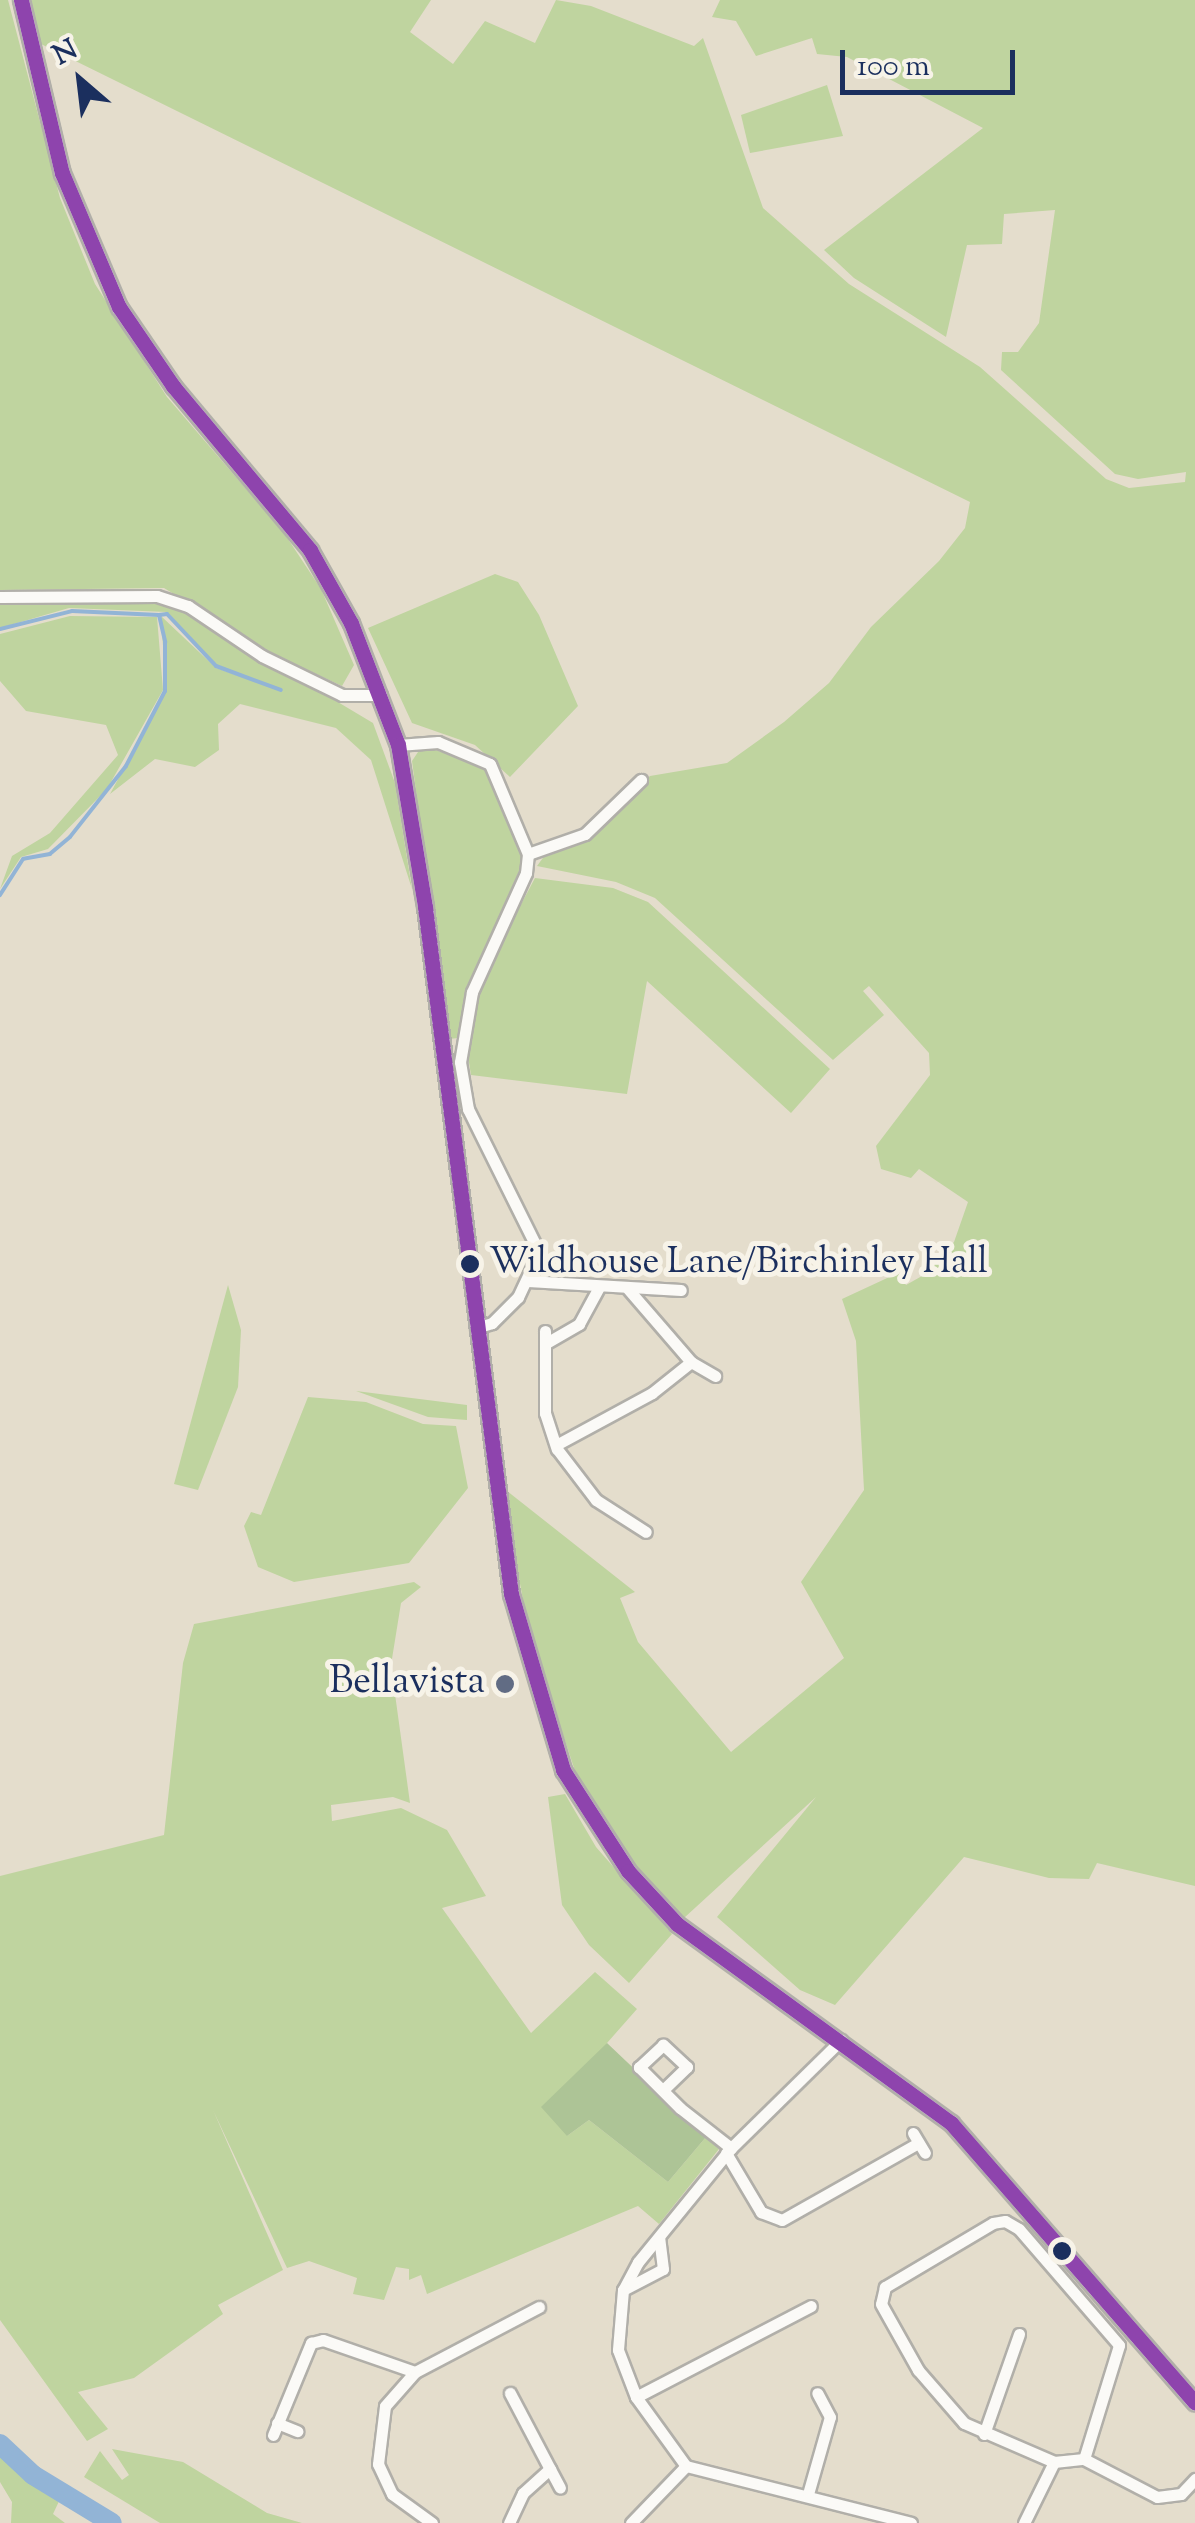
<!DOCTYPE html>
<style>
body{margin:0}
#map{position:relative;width:1195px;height:2523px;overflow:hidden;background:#e4ddcc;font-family:"Sorts Mill Goudy",serif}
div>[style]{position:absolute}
.green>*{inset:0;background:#bfd49f}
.forest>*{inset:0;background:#adc496}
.stream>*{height:4px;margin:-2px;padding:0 2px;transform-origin:2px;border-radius:2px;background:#92b4d6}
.river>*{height:20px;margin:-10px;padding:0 10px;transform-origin:10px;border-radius:10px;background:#92b4d6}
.roads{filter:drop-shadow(2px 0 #b1afa9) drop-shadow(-2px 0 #b1afa9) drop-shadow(0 2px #b1afa9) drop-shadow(0 -2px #b1afa9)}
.minor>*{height:11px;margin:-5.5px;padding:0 5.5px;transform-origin:5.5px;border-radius:5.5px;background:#fbfaf7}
.major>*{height:15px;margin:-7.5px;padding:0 7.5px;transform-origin:7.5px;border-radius:7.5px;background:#fbfaf7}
.bus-1>*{height:15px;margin:-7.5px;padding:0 7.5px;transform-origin:7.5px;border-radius:7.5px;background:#8e44ad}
.dots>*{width:28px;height:28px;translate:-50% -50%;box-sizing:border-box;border:5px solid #f7f3e8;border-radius:50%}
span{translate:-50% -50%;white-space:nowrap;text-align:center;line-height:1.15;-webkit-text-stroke:10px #f7f3e8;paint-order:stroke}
.bus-label{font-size:36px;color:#1b2f5e}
.left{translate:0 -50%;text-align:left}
.poi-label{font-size:38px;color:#1b2f5e}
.right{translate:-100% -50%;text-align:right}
.north{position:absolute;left:30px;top:30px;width:100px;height:100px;-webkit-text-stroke:8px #f7f3e8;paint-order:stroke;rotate:332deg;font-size:28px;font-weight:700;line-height:40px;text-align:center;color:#1b2f5e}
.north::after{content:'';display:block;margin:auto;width:35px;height:45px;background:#1b2f5e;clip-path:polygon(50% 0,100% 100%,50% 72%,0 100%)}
.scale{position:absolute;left:840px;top:50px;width:175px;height:45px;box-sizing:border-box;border:5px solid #1b2f5e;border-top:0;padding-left:12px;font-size:30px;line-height:35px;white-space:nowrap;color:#1b2f5e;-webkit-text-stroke:8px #f7f3e8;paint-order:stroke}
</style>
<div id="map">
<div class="green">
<div style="clip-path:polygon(0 0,8px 0,60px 198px,95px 284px,167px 397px,284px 533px,321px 589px,354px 665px,342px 686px,269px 652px,164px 588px,0 590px)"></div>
<div style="clip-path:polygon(31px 0,431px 0,410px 32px,453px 64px,485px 21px,535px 43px,556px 0,591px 6px,694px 46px,703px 38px,763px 208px,849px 284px,980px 367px,1106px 479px,1129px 488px,1185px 482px,1186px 472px,1138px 479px,1115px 474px,1001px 370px,1002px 352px,1018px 352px,1039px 323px,1055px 210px,1004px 214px,1002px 244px,967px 245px,946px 337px,854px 278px,824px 250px,983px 128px,847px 57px,817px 54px,812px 38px,756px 56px,736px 21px,712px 17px,720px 0,1195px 0,1195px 1886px,1097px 1863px,1089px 1879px,1049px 1878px,964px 1857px,835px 2005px,800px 1990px,717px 1917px,816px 1797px,684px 1918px,635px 1868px,578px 1780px,529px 1632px,502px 1487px,635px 1592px,620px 1598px,638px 1642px,731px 1752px,844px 1658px,801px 1582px,864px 1490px,856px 1341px,842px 1299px,898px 1273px,906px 1285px,922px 1276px,954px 1242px,968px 1202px,919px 1169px,911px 1178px,881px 1169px,876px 1146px,930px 1075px,929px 1053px,869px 986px,863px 991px,884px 1015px,833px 1060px,655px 898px,616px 882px,537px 866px,551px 847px,577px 843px,650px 776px,727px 763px,784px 722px,829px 683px,871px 627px,939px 561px,965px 528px,970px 502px,41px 44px)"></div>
<div style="clip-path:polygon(827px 85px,843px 136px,750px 153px,741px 115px)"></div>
<div style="clip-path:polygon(495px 574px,518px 582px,539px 615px,578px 706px,510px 777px,475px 745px,412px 723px,368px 628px)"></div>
<div style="clip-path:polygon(122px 596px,172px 603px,373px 723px,395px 783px,412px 889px,371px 760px,336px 728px,240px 704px,218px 724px,219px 750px,195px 767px,155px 759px,110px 794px,166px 691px,161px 616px,216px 668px,284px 692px,217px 665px,167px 612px,69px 608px,0 628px,0 601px)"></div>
<div style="clip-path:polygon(70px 616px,157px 617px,163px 690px,107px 789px,48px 849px,21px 857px,0 889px,12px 856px,50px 833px,118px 755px,106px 725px,26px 711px,0 681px,0 634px)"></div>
<div style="clip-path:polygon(422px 746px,484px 765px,521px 847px,522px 864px,468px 992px,458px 1038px,449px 1039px,412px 761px)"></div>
<div style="clip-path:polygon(535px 878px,613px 888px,648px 902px,830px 1069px,791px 1113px,647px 981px,627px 1094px,471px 1075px,466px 1044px,478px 985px)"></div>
<div style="clip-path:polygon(228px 1285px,241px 1330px,238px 1387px,198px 1490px,174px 1484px)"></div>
<div style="clip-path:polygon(356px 1391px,467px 1405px,467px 1420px,428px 1417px)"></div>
<div style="clip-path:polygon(308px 1397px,366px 1402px,423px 1424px,456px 1426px,468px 1488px,409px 1563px,294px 1582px,258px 1567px,244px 1526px,251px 1512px,261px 1515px)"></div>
<div style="clip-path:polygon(414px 1582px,421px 1587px,401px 1603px,391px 1665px,410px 1803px,393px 1797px,331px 1805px,332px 1821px,401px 1808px,447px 1830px,486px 1896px,442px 1908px,531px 2033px,595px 1972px,637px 2009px,607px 2043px,567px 2136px,589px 2120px,668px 2182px,706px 2137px,719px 2149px,659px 2224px,638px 2206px,427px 2294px,421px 2275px,409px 2280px,409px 2269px,396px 2267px,384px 2300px,353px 2294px,357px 2278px,309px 2261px,287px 2268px,213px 2110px,283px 2270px,218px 2305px,223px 2314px,134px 2378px,78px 2392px,108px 2429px,87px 2441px,0 2320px,0 1876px,164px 1835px,183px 1663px,194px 1624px)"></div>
<div style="clip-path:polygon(565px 1794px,596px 1847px,672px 1934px,629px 1983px,589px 1945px,562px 1905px,548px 1797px)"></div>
<div style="clip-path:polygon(0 2449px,61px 2497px,53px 2514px,65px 2523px,11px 2523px,12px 2502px,0 2482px)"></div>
<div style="clip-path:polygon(112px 2449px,183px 2462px,267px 2513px,302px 2523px,160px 2523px,84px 2477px,100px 2451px,122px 2480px,129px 2475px)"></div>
</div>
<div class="forest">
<div style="clip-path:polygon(607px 2043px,706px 2137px,668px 2182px,589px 2120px,567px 2136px,541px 2107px)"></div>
</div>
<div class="stream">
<div style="left:159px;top:615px;width:8px;rotate:-7deg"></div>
<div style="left:167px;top:614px;width:71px;rotate:46.7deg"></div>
<div style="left:216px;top:666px;width:69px;rotate:20.3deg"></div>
<div style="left:0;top:629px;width:74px;rotate:-14deg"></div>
<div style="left:72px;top:611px;width:87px;rotate:2.6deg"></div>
<div style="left:159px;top:615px;width:28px;rotate:77deg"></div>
<div style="left:165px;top:642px;width:49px;rotate:90deg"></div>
<div style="left:165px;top:691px;width:85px;rotate:117.5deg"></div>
<div style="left:126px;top:766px;width:90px;rotate:128.3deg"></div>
<div style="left:70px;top:837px;width:26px;rotate:140deg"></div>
<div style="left:50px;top:854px;width:27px;rotate:170deg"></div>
<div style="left:23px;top:859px;width:43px;rotate:122.6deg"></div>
</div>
<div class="river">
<div style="left:0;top:2444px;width:45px;rotate:43.2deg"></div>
<div style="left:33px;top:2475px;width:92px;rotate:31.3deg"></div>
</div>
<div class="roads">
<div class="minor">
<div style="left:0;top:597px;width:157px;rotate:-0.4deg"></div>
<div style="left:157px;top:596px;width:33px;rotate:18deg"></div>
<div style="left:188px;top:606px;width:89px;rotate:34deg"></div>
<div style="left:262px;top:656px;width:89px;rotate:26deg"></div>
<div style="left:342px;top:695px;width:39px"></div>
<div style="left:398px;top:745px;width:40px;rotate:-4.3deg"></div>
<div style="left:438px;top:742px;width:56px;rotate:22.9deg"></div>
<div style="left:490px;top:764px;width:98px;rotate:67.1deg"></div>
<div style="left:528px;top:854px;width:19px;rotate:96deg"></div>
<div style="left:526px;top:873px;width:131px;rotate:114.4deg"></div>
<div style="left:472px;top:992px;width:71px;rotate:99.7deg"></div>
<div style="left:460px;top:1062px;width:48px;rotate:80.3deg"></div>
<div style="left:468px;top:1109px;width:160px;rotate:63.6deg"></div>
<div style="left:539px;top:1252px;width:50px;rotate:115deg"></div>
<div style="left:518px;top:1297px;width:37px;rotate:135deg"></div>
<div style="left:492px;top:1323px;width:17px;rotate:163deg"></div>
<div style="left:528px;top:854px;width:60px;rotate:-19.3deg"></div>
<div style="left:585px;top:834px;width:78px;rotate:-44deg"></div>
<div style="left:528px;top:1281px;width:153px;rotate:3.4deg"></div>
<div style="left:628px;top:1289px;width:96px;rotate:49.2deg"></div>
<div style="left:691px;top:1362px;width:28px;rotate:30deg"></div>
<div style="left:545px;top:1331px;width:82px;rotate:90deg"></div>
<div style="left:545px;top:1413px;width:38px;rotate:72deg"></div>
<div style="left:557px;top:1449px;width:64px;rotate:52.6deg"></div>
<div style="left:596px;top:1500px;width:59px;rotate:32.6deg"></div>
<div style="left:548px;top:1342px;width:36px;rotate:-30deg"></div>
<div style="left:579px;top:1324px;width:42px;rotate:-61.6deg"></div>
<div style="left:556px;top:1445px;width:109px;rotate:-28.4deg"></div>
<div style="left:652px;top:1393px;width:50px;rotate:-38.5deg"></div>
<div style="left:841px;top:2040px;width:154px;rotate:135.5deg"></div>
<div style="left:731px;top:2148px;width:147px;rotate:129.2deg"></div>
<div style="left:638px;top:2262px;width:32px;rotate:118deg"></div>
<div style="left:623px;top:2290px;width:60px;rotate:94.8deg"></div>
<div style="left:618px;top:2350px;width:50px;rotate:69deg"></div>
<div style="left:636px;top:2397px;width:85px;rotate:54.1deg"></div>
<div style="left:686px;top:2466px;width:232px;rotate:14.2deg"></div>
<div style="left:664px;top:2089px;width:32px;rotate:-44deg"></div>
<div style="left:687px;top:2067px;width:33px;rotate:-137deg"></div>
<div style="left:663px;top:2045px;width:33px;rotate:137deg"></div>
<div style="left:639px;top:2067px;width:58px;rotate:45deg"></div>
<div style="left:680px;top:2108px;width:65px;rotate:38.1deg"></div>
<div style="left:913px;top:2133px;width:23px;rotate:59deg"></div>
<div style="left:726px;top:2153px;width:69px;rotate:59.3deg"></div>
<div style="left:761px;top:2212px;width:22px;rotate:21deg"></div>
<div style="left:782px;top:2220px;width:156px;rotate:-29.5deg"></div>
<div style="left:623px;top:2290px;width:45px;rotate:-27.7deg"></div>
<div style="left:663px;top:2269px;width:32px;rotate:-97deg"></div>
<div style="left:636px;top:2397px;width:197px;rotate:-27.5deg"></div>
<div style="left:277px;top:2423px;width:22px;rotate:22deg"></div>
<div style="left:984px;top:2434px;width:106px;rotate:-70.7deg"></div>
<div style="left:273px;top:2435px;width:100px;rotate:-67.6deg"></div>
<div style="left:311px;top:2343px;width:12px;rotate:-14deg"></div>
<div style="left:323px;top:2340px;width:97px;rotate:19.2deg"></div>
<div style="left:1084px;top:2459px;width:119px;rotate:-72.9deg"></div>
<div style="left:1119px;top:2345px;width:153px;rotate:-130.8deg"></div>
<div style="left:1019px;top:2229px;width:16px;rotate:-150deg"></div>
<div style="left:1005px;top:2221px;width:12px;rotate:171deg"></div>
<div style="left:993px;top:2223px;width:126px;rotate:149.3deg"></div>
<div style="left:885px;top:2287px;width:17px;rotate:103deg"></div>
<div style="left:881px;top:2304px;width:76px;rotate:60.7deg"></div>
<div style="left:918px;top:2370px;width:70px;rotate:49deg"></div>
<div style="left:964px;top:2423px;width:98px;rotate:23.4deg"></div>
<div style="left:1054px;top:2462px;width:30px;rotate:-6deg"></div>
<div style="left:1084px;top:2459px;width:82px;rotate:27.5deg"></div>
<div style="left:1157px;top:2497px;width:24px;rotate:-7deg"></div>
<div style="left:1181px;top:2494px;width:21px;rotate:-47deg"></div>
<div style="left:550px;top:2469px;width:21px;rotate:62deg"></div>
<div style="left:808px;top:2494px;width:80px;rotate:-74.1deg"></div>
<div style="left:830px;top:2417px;width:27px;rotate:-118deg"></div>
<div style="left:432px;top:2523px;width:49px;rotate:-144.1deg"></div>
<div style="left:392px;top:2494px;width:33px;rotate:-115deg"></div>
<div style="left:378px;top:2464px;width:58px;rotate:-83.1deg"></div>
<div style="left:385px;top:2406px;width:45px;rotate:-48.6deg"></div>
<div style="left:415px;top:2372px;width:140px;rotate:-27.7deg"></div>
<div style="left:509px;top:2523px;width:33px;rotate:-65deg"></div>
<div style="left:523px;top:2493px;width:36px;rotate:-42deg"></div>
<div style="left:550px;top:2469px;width:86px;rotate:-117.8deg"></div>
<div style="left:631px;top:2523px;width:79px;rotate:-46deg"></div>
<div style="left:1024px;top:2523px;width:68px;rotate:-63.8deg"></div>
</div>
<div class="major">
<div style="left:21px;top:0;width:178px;rotate:76.7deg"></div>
<div style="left:62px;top:173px;width:146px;rotate:67deg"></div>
<div style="left:119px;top:307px;width:96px;rotate:55.6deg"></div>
<div style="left:173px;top:386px;width:214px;rotate:50.1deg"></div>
<div style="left:310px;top:550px;width:84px;rotate:60.7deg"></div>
<div style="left:351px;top:623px;width:131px;rotate:68.9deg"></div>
<div style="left:398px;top:745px;width:164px;rotate:80.5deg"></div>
<div style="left:425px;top:907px;width:692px;rotate:82.86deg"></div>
<div style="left:511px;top:1594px;width:184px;rotate:73.5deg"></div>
<div style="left:563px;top:1770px;width:120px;rotate:57.2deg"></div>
<div style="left:628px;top:1871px;width:72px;rotate:47.2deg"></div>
<div style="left:677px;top:1924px;width:339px;rotate:36deg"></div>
<div style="left:951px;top:2123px;width:371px;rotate:48.9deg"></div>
</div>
</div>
<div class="bus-1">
<div style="left:21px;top:0;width:178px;rotate:76.7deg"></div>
<div style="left:62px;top:173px;width:146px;rotate:67deg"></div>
<div style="left:119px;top:307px;width:96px;rotate:55.6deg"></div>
<div style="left:173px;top:386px;width:214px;rotate:50.1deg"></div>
<div style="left:310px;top:550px;width:84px;rotate:60.7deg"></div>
<div style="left:351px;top:623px;width:131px;rotate:68.9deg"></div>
<div style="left:398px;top:745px;width:164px;rotate:80.5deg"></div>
<div style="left:425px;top:907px;width:692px;rotate:82.86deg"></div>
<div style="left:511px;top:1594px;width:184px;rotate:73.5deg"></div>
<div style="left:563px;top:1770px;width:120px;rotate:57.2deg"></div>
<div style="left:628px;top:1871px;width:72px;rotate:47.2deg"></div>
<div style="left:677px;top:1924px;width:339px;rotate:36deg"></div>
<div style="left:951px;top:2123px;width:371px;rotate:48.9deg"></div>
</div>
<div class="dots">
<div style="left:470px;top:1264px;background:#1b2f5e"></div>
<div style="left:505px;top:1684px;background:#616c84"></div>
<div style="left:1062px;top:2251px;background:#1b2f5e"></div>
</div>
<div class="bus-label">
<span class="left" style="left:489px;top:1264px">Wildhouse Lane/Birchinley Hall</span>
</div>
<div class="poi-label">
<span class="right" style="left:485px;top:1684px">Bellavista</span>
</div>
<div class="north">N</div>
<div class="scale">100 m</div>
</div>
